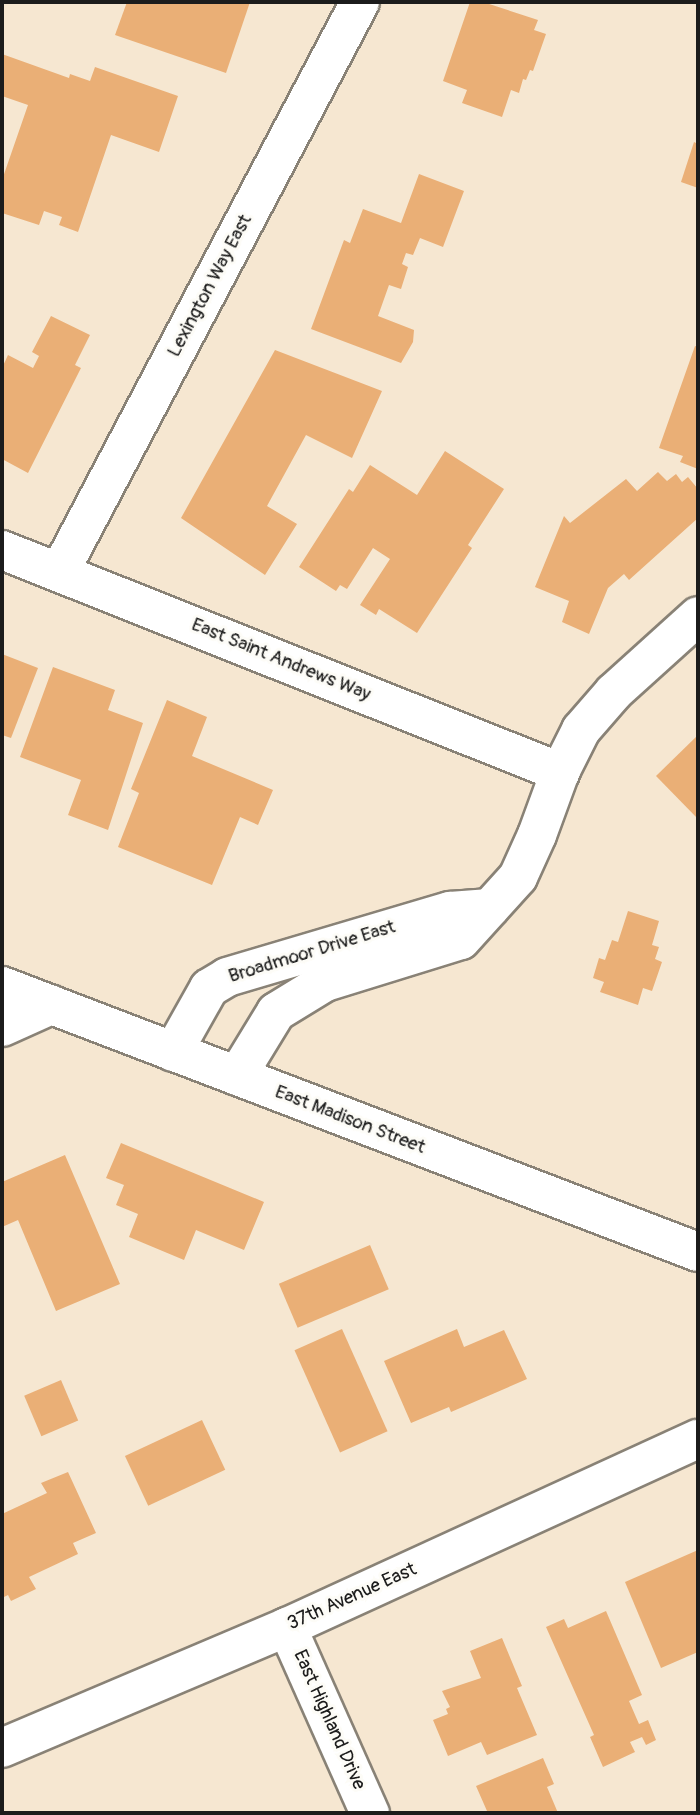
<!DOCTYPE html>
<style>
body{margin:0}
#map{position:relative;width:700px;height:1815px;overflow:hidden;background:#f6e7d1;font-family:Pangolin,sans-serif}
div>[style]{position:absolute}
.building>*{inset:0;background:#eaaf76;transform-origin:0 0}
.roads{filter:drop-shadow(2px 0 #898276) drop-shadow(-2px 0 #898276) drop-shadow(0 2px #898276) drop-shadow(0 -2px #898276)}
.minor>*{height:38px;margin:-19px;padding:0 19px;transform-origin:19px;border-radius:19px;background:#fff}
.major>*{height:38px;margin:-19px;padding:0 19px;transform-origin:19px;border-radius:19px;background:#fff}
span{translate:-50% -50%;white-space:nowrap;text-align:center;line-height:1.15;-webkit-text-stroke:6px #fdfcf7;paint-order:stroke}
.street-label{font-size:19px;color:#1c1c1c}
.frame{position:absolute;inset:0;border:4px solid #1c1c1c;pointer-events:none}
</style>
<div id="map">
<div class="building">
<div style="clip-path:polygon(127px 2px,250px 2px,226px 73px,115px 35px)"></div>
<div style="clip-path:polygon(470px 2px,483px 2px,538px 20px,534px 30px,546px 34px,533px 71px,530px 70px,526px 80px,523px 79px,519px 93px,511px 90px,502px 117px,462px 103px,467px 90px,443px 81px)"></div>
<div style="clip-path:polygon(2px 54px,69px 78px,70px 74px,90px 81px,95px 67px,178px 96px,159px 152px,111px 135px,78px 232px,59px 225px,62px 217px,44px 211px,39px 225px,2px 213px,2px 180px,28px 105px,2px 96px)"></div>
<div style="clip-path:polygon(694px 142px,698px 144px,698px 188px,681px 182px)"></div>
<div style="clip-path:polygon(419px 174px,464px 191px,443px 247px,420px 238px,413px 255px,406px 253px,402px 264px,408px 267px,401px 289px,389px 285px,378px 316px,414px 330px,413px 342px,401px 363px,311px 329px,344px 240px,350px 243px,363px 209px,401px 223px)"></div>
<div style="clip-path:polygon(51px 316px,90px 335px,75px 365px,81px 368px,28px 473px,2px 459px,2px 368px,8px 355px,33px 368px,39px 356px,32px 352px)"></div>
<div style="clip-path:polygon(695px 346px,698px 347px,698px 469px,680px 462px,683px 456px,659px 448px)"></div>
<div style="clip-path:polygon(275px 350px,382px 391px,352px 458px,306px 435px,267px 506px,297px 524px,265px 575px,181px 518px)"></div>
<div style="clip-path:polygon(445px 451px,504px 489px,468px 545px,472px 548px,417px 633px,379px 609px,376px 615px,360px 605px,390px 559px,373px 548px,347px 589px,340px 585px,336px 591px,299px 567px,349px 489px,353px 492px,370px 465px,417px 495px)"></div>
<div style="clip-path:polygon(658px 472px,667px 481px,676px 474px,682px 482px,688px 477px,698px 489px,696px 512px,698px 518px,629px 580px,624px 574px,608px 588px,589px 634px,562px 622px,569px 601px,535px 587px,564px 516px,570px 523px,626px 479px,637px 491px)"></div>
<div style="clip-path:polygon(2px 654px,38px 668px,11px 738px,2px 735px)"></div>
<div style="clip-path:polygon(53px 667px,115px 690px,108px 710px,143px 723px,108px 830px,68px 815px,81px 780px,20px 757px)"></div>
<div style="clip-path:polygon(167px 700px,207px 717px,192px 756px,273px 790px,258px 825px,240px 817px,212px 885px,118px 847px,139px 793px,131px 789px)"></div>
<div style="clip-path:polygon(698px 735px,698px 819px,656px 776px)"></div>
<div style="clip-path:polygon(628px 911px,659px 921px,652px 945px,659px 947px,655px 959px,662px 962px,652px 991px,643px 988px,638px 1005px,600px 992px,604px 982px,593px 978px,599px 958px,605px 960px,612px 940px,618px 942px)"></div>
<div style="clip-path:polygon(121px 1143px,264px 1202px,244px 1250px,196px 1230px,184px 1260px,129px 1237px,138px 1214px,116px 1205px,124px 1185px,106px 1178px)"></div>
<div style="clip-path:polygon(65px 1155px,120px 1284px,56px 1311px,18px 1220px,2px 1227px,2px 1182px)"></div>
<div style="left:370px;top:1245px;width:48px;height:99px;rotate:67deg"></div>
<div style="left:342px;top:1329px;width:112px;height:52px;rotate:66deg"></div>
<div style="clip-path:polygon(457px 1329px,464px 1347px,504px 1330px,527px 1379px,451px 1412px,449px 1407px,411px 1423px,384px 1361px)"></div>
<div style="left:61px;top:1380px;width:44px;height:40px;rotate:67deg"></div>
<div style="left:202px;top:1420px;width:55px;height:85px;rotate:65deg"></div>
<div style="clip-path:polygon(68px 1472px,96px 1533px,73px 1543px,78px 1554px,29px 1577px,36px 1589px,11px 1601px,8px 1595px,2px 1598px,2px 1514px,47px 1493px,41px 1483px)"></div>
<div style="clip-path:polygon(698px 1550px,698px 1652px,661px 1668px,625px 1582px)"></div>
<div style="clip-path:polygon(606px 1611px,642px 1695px,629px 1701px,639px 1724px,648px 1720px,656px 1740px,646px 1745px,642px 1737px,630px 1742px,635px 1752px,603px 1767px,590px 1737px,594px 1735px,546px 1627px,564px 1619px,568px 1628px)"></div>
<div style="clip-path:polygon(502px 1638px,522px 1686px,517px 1688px,537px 1735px,487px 1755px,481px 1742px,448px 1756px,433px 1720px,448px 1714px,446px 1709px,450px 1707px,442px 1691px,481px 1678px,470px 1651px)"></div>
<div style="clip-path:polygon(543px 1758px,554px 1784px,547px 1787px,558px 1813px,482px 1813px,487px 1811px,476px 1786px)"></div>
</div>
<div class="roads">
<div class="minor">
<div style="left:2px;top:550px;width:601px;rotate:21.7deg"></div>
<div style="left:60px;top:571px;width:643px;rotate:-62.2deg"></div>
<div style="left:2px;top:1027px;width:54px;rotate:-24.2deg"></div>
<div style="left:173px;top:1052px;width:73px;rotate:-60.6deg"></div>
<div style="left:209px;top:988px;width:21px;rotate:-31deg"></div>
<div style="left:227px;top:977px;width:233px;rotate:-16.5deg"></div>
<div style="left:450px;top:911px;width:40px;rotate:-4.3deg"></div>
<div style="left:237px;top:1076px;width:75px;rotate:-58.6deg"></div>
<div style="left:276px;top:1012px;width:57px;rotate:-31.5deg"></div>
<div style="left:325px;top:982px;width:142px;rotate:-17.2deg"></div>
<div style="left:461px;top:940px;width:85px;rotate:-47.9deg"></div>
<div style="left:518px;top:877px;width:46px;rotate:-65.7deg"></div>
<div style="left:537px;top:835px;width:67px;rotate:-69.9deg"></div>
<div style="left:560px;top:772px;width:47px;rotate:-63.4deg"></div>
<div style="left:581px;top:730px;width:50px;rotate:-49deg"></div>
<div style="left:614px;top:692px;width:113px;rotate:-42.1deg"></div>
<div style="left:287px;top:1627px;width:204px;rotate:66deg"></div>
<div style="left:2px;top:1748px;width:310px;rotate:-23deg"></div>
<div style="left:287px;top:1627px;width:452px;rotate:-24.6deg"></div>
</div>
<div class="major">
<div style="left:2px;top:986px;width:745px;rotate:20.92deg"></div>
</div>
</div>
<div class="street-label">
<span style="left:210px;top:286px;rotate:-62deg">Lexington Way East</span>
<span style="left:281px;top:660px;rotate:22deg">East Saint Andrews Way</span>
<span style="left:312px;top:952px;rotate:-17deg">Broadmoor Drive East</span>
<span style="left:350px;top:1120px;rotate:21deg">East Madison Street</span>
<span style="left:352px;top:1597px;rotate:-24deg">37th Avenue East</span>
<span style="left:329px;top:1720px;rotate:66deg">East Highland Drive</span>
</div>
<div class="frame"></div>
</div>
